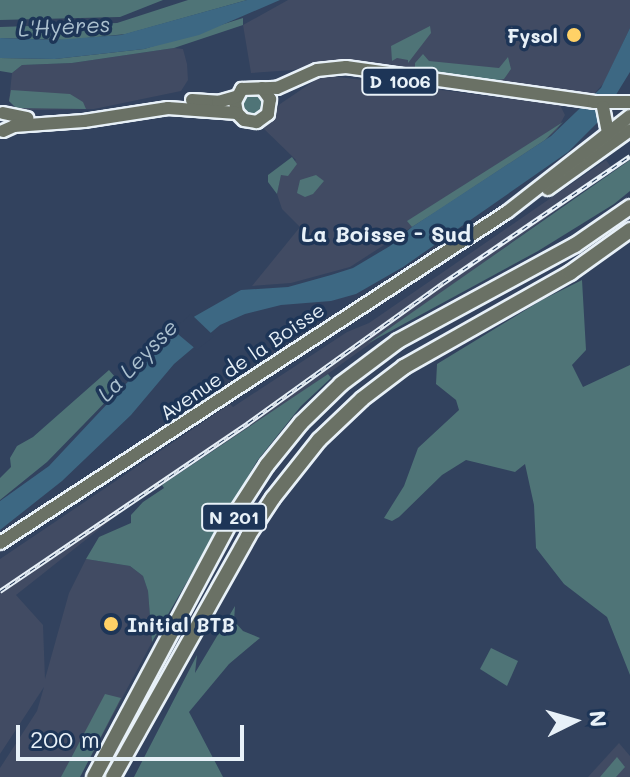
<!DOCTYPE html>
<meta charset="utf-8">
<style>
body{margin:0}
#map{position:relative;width:630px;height:777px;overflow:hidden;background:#32425e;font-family:Mali,sans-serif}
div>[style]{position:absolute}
.built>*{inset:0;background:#414b63}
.green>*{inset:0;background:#4f7477}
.round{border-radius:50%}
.water>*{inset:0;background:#3d6883}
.pier>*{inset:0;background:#32425e}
.roads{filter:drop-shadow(2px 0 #e8f1f8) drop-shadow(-2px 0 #e8f1f8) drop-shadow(0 2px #e8f1f8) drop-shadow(0 -2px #e8f1f8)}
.major>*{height:12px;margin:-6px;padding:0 6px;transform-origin:6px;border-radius:6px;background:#6a7165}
.highway>*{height:14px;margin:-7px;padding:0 7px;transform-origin:7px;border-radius:7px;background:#6a7165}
.rail>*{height:5px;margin-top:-2.5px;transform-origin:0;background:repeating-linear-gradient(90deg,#1d3557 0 6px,#e8f1f8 0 12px);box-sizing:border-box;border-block:2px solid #e8f1f8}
.dots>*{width:22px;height:22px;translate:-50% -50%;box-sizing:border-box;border:4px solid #1d3557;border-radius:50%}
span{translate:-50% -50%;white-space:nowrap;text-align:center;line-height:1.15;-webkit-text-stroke:7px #1d3557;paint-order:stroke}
.shield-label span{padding:2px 6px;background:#1d3557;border:2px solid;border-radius:6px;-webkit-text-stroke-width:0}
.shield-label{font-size:18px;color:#e8f1f8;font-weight:700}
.poi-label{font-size:20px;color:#e8f1f8;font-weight:700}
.right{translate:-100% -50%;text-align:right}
.left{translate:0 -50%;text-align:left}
.street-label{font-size:20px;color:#e8f1f8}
.water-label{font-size:22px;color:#acc1cf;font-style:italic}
.neighbourhood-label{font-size:22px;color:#e8f1f8;font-weight:700}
.north{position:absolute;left:534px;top:681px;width:80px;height:80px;-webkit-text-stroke:6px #1d3557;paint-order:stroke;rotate:85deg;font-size:22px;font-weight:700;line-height:32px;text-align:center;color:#e8f1f8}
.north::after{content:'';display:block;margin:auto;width:28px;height:36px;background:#e8f1f8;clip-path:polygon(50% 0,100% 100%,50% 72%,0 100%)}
.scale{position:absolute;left:16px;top:725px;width:228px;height:36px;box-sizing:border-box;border:4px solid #e8f1f8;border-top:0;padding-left:10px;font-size:24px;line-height:28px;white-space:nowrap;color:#e8f1f8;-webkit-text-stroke:6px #1d3557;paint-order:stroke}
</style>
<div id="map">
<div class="built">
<div style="clip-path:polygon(288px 0,630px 0,630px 28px,604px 83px,592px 96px,339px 60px,293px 70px,251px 73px,243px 25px)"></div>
<div style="clip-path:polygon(174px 48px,183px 49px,187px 64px,188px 80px,181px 91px,94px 109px,31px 110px,16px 108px,9px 101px,12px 73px,22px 65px,72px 63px)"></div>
<div style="clip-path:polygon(323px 75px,560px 105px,565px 115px,557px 130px,539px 145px,350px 267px,291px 283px,252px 286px,300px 227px,282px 209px,277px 194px,281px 174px,296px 160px,262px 127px,280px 104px)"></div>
<div style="clip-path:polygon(606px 160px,613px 170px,287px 403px,136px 500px,16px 595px,43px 625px,45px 679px,69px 593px,86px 559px,130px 566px,143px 576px,148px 591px,152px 642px,80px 777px,0 777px,0 768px,37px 711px,44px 687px,0 754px,0 559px,230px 404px,233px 407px,347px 332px,369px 323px)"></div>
<div style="clip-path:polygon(619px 743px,630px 756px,630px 777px,588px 777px)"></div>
</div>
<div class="green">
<div style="clip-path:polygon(0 0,163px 0,120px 17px,0 20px)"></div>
<div style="clip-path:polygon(188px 0,247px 0,126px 34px,67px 40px,0 38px,0 27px,117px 23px)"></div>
<div style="clip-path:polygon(243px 18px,243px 25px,174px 48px,72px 63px,22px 65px,12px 73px,0 71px,0 58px,55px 59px,144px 49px)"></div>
<div style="clip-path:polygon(430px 26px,431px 33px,408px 63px,408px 60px,397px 58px,392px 61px,391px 46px)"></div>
<div style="clip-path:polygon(423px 54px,429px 61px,499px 68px,508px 57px,511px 69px,504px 79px,493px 81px,415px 71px,415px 63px)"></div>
<div style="clip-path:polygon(11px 90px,70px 94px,83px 102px,86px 109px,16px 108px,9px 101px)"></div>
<div class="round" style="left:242px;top:94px;width:20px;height:20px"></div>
<div style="clip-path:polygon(563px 122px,545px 140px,439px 210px,412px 227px,407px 221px)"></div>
<div style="clip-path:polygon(292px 157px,297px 164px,288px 176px,281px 175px,277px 194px,268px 182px,268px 175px)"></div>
<div style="clip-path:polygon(630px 160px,630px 191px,614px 204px,538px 251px,367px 344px)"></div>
<div style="clip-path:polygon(316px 175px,324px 181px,313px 194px,305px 197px,297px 193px,300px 180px)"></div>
<div style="clip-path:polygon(582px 280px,586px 350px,572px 365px,583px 387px,630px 365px,630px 675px,607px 617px,564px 584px,536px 548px,534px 505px,525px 464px,515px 472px,466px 460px,442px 475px,399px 517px,392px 521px,384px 518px,404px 486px,418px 448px,459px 410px,456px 400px,436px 384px,437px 364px,542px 300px)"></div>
<div style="clip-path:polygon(109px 370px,122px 385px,47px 462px,0 500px,0 478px,11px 467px,10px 458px,17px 446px,33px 437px)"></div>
<div style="clip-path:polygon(328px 374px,331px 378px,301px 406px,257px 461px,152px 642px,148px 591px,143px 576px,130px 566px,86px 559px,99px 537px,131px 523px,131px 515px,143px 502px,164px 488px,162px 485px)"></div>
<div style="clip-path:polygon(235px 606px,234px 621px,243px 631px,260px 638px,229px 664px,189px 712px,223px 777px,134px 777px,197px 655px,195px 673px)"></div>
<div style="clip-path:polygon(491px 648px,518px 661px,507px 686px,480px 669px)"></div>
<div style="clip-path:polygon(105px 694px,121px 698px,80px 777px,61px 777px)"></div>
<div style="clip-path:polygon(617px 757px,625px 767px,616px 777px,600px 777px)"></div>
</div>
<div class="water">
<div style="clip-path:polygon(247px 0,280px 0,199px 35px,144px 49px,55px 59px,0 58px,0 38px,55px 40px,121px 35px)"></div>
<div style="clip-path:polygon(630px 28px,630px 72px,601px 119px,568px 152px,403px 267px,356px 294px,331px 301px,281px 305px,245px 314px,220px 325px,174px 364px,131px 415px,62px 481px,0 530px,0 501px,49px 466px,183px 323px,241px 290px,288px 287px,331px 275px,353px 268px,390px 246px,412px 227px,551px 136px,601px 88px)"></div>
</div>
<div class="pier">
<div style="clip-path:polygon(191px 314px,214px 336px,197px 350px,173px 330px)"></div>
</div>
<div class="roads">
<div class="major">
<div style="left:262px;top:88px;width:14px;rotate:54deg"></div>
<div style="left:270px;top:99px;width:15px;rotate:98deg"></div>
<div style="left:268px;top:114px;width:14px;rotate:144deg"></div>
<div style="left:257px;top:122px;width:13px;rotate:-171deg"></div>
<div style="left:244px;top:120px;width:10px;rotate:-135deg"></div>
<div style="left:237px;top:113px;width:11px;rotate:-100deg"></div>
<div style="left:235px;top:102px;width:15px;rotate:-62deg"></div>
<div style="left:242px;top:89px;width:35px;rotate:-2deg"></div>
<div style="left:277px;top:88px;width:44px;rotate:-24.2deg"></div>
<div style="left:317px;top:70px;width:29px;rotate:-6deg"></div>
<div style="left:346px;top:67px;width:250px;rotate:8deg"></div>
<div style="left:594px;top:102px;width:36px"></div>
<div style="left:192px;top:100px;width:26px;rotate:4deg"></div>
<div style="left:218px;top:102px;width:19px;rotate:-16deg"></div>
<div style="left:603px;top:107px;width:26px;rotate:79deg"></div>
<div style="left:3px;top:113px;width:25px;rotate:12deg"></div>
<div style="left:3px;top:131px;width:12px;rotate:-24deg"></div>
<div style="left:14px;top:126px;width:70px;rotate:-4.1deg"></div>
<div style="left:84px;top:121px;width:85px;rotate:-8.8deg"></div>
<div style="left:168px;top:108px;width:69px;rotate:4.1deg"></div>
<div style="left:548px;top:189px;width:101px;rotate:-35.7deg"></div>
<div style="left:0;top:543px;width:605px;rotate:-33.14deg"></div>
<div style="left:507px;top:212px;width:156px;rotate:-38deg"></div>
</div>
<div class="highway">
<div style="left:94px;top:777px;width:293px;rotate:-61.9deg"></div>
<div style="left:232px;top:519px;width:64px;rotate:-57.1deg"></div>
<div style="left:267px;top:465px;width:54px;rotate:-51deg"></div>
<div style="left:301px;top:423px;width:56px;rotate:-44.3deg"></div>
<div style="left:341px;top:384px;width:71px;rotate:-37deg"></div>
<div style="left:398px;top:341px;width:201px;rotate:-28.5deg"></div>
<div style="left:575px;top:245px;width:67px;rotate:-34.6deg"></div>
<div style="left:113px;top:777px;width:276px;rotate:-60.7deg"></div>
<div style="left:248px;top:536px;width:45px;rotate:-56.7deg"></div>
<div style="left:273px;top:498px;width:74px;rotate:-51.6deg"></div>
<div style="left:319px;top:440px;width:59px;rotate:-43.6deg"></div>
<div style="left:362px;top:399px;width:53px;rotate:-37.3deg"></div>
<div style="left:404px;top:367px;width:191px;rotate:-29.5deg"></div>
<div style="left:570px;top:273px;width:74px;rotate:-35.6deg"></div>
</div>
</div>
<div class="rail">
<div style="left:0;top:591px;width:300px;rotate:-34.1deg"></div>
<div style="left:248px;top:423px;width:240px;rotate:-35.7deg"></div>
<div style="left:443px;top:283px;width:226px;rotate:-34.2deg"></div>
</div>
<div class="dots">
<div style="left:574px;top:35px;background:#ffd166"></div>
<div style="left:111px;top:624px;background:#ffd166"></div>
</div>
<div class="shield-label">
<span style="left:400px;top:81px">D 1006</span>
<span style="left:234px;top:517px">N 201</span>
</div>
<div class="poi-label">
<span class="right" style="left:558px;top:35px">Fysol</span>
<span class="left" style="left:127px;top:624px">Initial BTB</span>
</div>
<div class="street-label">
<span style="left:242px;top:361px;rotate:-34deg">Avenue de la Boisse</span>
</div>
<div class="water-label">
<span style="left:64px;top:26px;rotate:-3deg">L'Hyères</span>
<span style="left:137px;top:360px;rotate:-46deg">La Leysse</span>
</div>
<div class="neighbourhood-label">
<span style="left:386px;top:234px">La Boisse - Sud</span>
</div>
<div class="north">N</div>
<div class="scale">200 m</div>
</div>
